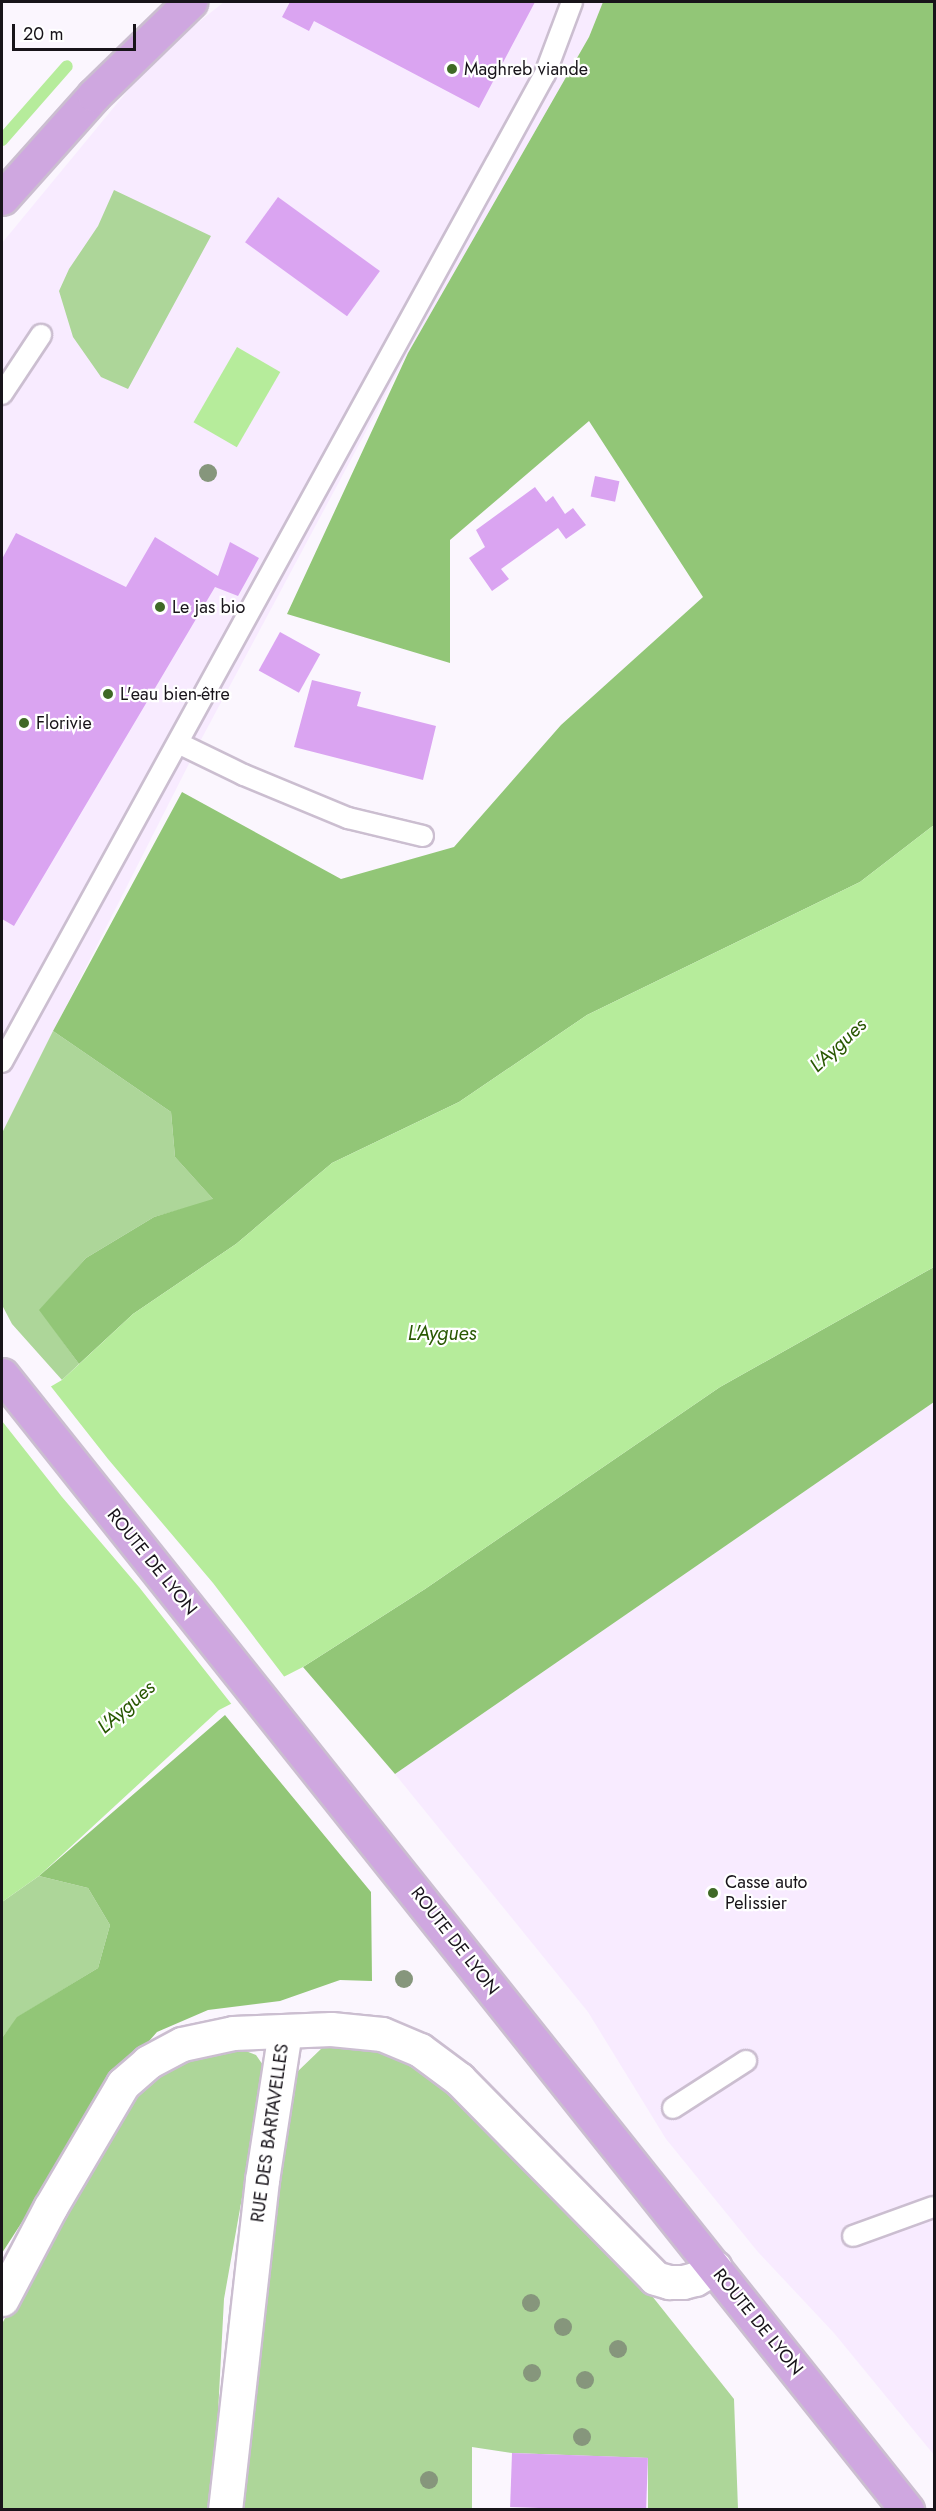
<!DOCTYPE html>
<meta charset="utf-8">
<style>
body{margin:0}
#map{position:relative;width:936px;height:2511px;overflow:hidden;background:#fbf6fe;font-family:Jost,sans-serif}
div>[style]{position:absolute}
.built>*{inset:0;background:#f8ebff}
.green>*{inset:0;background:#add699}
.forest>*{inset:0;background:#92c677}
.water>*{inset:0;background:#b6ec9b;transform-origin:0 0}
.pier>*{inset:0;background:#fbf6fe}
.stream>*{height:12px;margin:-6px;padding:0 6px;transform-origin:6px;border-radius:6px;background:#b6ec9b}
.building>*{inset:0;background:#daa4f1;transform-origin:0 0}
.roads{filter:drop-shadow(2px 0 #cbbed0) drop-shadow(-2px 0 #cbbed0) drop-shadow(0 2px #cbbed0) drop-shadow(0 -2px #cbbed0)}
.lane>*{height:20px;margin:-10px;padding:0 10px;transform-origin:10px;border-radius:10px;background:#fff}
.street>*{height:33px;margin:-16.5px;padding:0 16.5px;transform-origin:16.5px;border-radius:16.5px;background:#fff}
.primary>*{height:33px;margin:-16.5px;padding:0 16.5px;transform-origin:16.5px;border-radius:16.5px;background:#cfa7e0}
.trees>*{width:18px;height:18px;margin:-9px;border-radius:50%;background:#86967c}
.dots>*{width:16px;height:16px;translate:-50% -50%;box-sizing:border-box;border:3px solid #fff;border-radius:50%}
span{translate:-50% -50%;white-space:nowrap;text-align:center;line-height:1.15;-webkit-text-stroke:4.5px #fff;paint-order:stroke}
.poi-label{font-size:18px;color:#18141a}
.left{translate:0 -50%;text-align:left}
.street-label{font-size:18px;color:#18141a}
.water-label{font-size:20px;color:#295802;font-style:italic}
.frame{position:absolute;inset:0;border:3px solid #18141a;pointer-events:none}
.scale{position:absolute;left:12px;top:24px;width:124px;height:27px;box-sizing:border-box;border:3px solid #18141a;border-top:0;padding-left:8px;font-size:18px;line-height:21px;white-space:nowrap;color:#18141a;-webkit-text-stroke:4px #fff;paint-order:stroke}
</style>
<div id="map">
<div class="built">
<div style="clip-path:polygon(224px 2px,603px 2px,589px 37px,408px 353px,203px 736px,2px 1133px,2px 243px,157px 55px)"></div>
<div style="clip-path:polygon(934px 1402px,934px 2455px,834px 2333px,758px 2252px,666px 2139px,588px 2012px,395px 1774px)"></div>
</div>
<div class="green">
<div style="clip-path:polygon(114px 190px,211px 236px,128px 389px,101px 377px,73px 337px,59px 291px,69px 269px,98px 226px)"></div>
<div style="clip-path:polygon(53px 1031px,171px 1112px,175px 1157px,214px 1200px,154px 1217px,86px 1258px,40px 1310px,79px 1364px,62px 1380px,12px 1324px,2px 1305px,2px 1133px)"></div>
<div style="clip-path:polygon(39px 1876px,88px 1888px,110px 1925px,98px 1968px,18px 2017px,2px 2038px,2px 1902px)"></div>
<div style="clip-path:polygon(344px 2037px,427px 2065px,617px 2252px,734px 2399px,738px 2509px,648px 2509px,648px 2458px,512px 2453px,472px 2447px,472px 2509px,240px 2510px,253px 2373px,296px 2073px,322px 2048px)"></div>
<div style="clip-path:polygon(238px 2048px,256px 2055px,265px 2068px,224px 2299px,213px 2509px,2px 2509px,2px 2324px,63px 2204px,128px 2102px,162px 2070px,201px 2052px)"></div>
</div>
<div class="forest">
<div style="clip-path:polygon(603px 2px,934px 2px,934px 825px,860px 882px,587px 1015px,459px 1102px,332px 1163px,236px 1244px,133px 1314px,79px 1364px,39px 1310px,86px 1258px,154px 1217px,213px 1199px,175px 1157px,171px 1112px,53px 1031px,182px 792px,341px 879px,454px 847px,561px 725px,703px 597px,589px 421px,450px 540px,450px 663px,287px 614px,408px 353px,589px 37px)"></div>
<div style="clip-path:polygon(934px 1267px,934px 1402px,395px 1774px,303px 1667px,425px 1589px,720px 1387px)"></div>
<div style="clip-path:polygon(225px 1715px,371px 1892px,372px 1981px,340px 1980px,280px 2001px,208px 2010px,157px 2032px,112px 2083px,2px 2253px,2px 2038px,17px 2017px,98px 1968px,110px 1925px,88px 1888px,39px 1876px)"></div>
</div>
<div class="water">
<div style="left:237px;top:347px;width:50px;height:87px;rotate:30deg"></div>
<div style="clip-path:polygon(934px 825px,934px 1267px,720px 1387px,425px 1589px,303px 1667px,219px 1710px,39px 1876px,2px 1902px,2px 1415px,62px 1380px,133px 1314px,236px 1244px,332px 1163px,459px 1102px,587px 1015px,860px 882px)"></div>
</div>
<div class="pier">
<div style="clip-path:polygon(49px 1384px,108px 1459px,213px 1583px,286px 1679px,233px 1706px,139px 1587px,62px 1497px,2px 1421px,2px 1411px)"></div>
</div>
<div class="stream">
<div style="left:2px;top:140px;width:98px;rotate:-48.7deg"></div>
</div>
<div class="building">
<div style="clip-path:polygon(290px 2px,535px 2px,479px 108px,314px 21px,309px 31px,282px 17px)"></div>
<div style="left:278px;top:197px;width:126px;height:56px;rotate:36deg"></div>
<div style="left:595px;top:476px;width:25px;height:21px;rotate:12deg"></div>
<div style="clip-path:polygon(535px 487px,546px 502px,553px 496px,565px 514px,573px 508px,586px 525px,566px 539px,558px 528px,501px 569px,509px 579px,492px 591px,469px 558px,485px 547px,476px 530px)"></div>
<div style="clip-path:polygon(16px 533px,126px 587px,155px 537px,218px 576px,230px 542px,259px 558px,238px 596px,215px 587px,14px 926px,2px 919px,2px 559px)"></div>
<div style="left:280px;top:632px;width:46px;height:44px;rotate:29deg"></div>
<div style="clip-path:polygon(312px 680px,361px 692px,357px 706px,436px 726px,423px 780px,294px 747px)"></div>
<div style="left:512px;top:2453px;width:136px;height:54px;rotate:2deg"></div>
</div>
<div class="roads">
<div class="lane">
<div style="left:2px;top:394px;width:71px;rotate:-56.5deg"></div>
<div style="left:178px;top:743px;width:73px;rotate:25.9deg"></div>
<div style="left:244px;top:775px;width:113px;rotate:22.5deg"></div>
<div style="left:348px;top:818px;width:77px;rotate:13.5deg"></div>
<div style="left:2px;top:1062px;width:1127px;rotate:-61.21deg"></div>
<div style="left:545px;top:74px;width:77px;rotate:-69.4deg"></div>
<div style="left:673px;top:2108px;width:87px;rotate:-32.8deg"></div>
<div style="left:853px;top:2236px;width:85px;rotate:-19.9deg"></div>
</div>
<div class="street">
<div style="left:2px;top:2299px;width:103px;rotate:-62.2deg"></div>
<div style="left:50px;top:2208px;width:144px;rotate:-59.5deg"></div>
<div style="left:123px;top:2084px;width:33px;rotate:-41deg"></div>
<div style="left:148px;top:2062px;width:38px;rotate:-28deg"></div>
<div style="left:182px;top:2044px;width:52px;rotate:-12.2deg"></div>
<div style="left:233px;top:2033px;width:98px;rotate:-2.3deg"></div>
<div style="left:331px;top:2029px;width:51px;rotate:5.6deg"></div>
<div style="left:382px;top:2034px;width:41px;rotate:22.8deg"></div>
<div style="left:420px;top:2050px;width:49px;rotate:36.6deg"></div>
<div style="left:459px;top:2079px;width:279px;rotate:45.4deg"></div>
<div style="left:655px;top:2278px;width:15px;rotate:16deg"></div>
<div style="left:669px;top:2282px;width:14px"></div>
<div style="left:683px;top:2282px;width:12px;rotate:-14deg"></div>
<div style="left:695px;top:2279px;width:23px;rotate:-31deg"></div>
<div style="left:225px;top:2510px;width:332px;rotate:-83.6deg"></div>
<div style="left:262px;top:2180px;width:150px;rotate:-81.2deg"></div>
</div>
<div class="primary">
<div style="left:2px;top:198px;width:138px;rotate:-48.2deg"></div>
<div style="left:94px;top:95px;width:134px;rotate:-44.1deg"></div>
<div style="left:2px;top:1375px;width:1452px;rotate:51.43deg"></div>
</div>
</div>
<div class="trees">
<div style="left:208px;top:473px"></div>
<div style="left:404px;top:1979px"></div>
<div style="left:531px;top:2303px"></div>
<div style="left:563px;top:2327px"></div>
<div style="left:618px;top:2349px"></div>
<div style="left:532px;top:2373px"></div>
<div style="left:585px;top:2380px"></div>
<div style="left:582px;top:2437px"></div>
<div style="left:429px;top:2480px"></div>
</div>
<div class="dots">
<div style="left:452px;top:69px;background:#3f6926"></div>
<div style="left:160px;top:607px;background:#3f6926"></div>
<div style="left:108px;top:694px;background:#3f6926"></div>
<div style="left:24px;top:723px;background:#3f6926"></div>
<div style="left:713px;top:1893px;background:#3f6926"></div>
</div>
<div class="poi-label">
<span class="left" style="left:464px;top:69px">Maghreb viande</span>
<span class="left" style="left:172px;top:607px">Le jas bio</span>
<span class="left" style="left:120px;top:694px">L'eau bien-être</span>
<span class="left" style="left:36px;top:723px">Florivie</span>
<span class="left" style="left:725px;top:1893px">Casse auto<br>Pelissier</span>
</div>
<div class="street-label">
<span style="left:152px;top:1562px;rotate:51deg">ROUTE DE LYON</span>
<span style="left:455px;top:1941px;rotate:52deg">ROUTE DE LYON</span>
<span style="left:270px;top:2133px;rotate:-82deg">RUE DES BARTAVELLES</span>
<span style="left:758px;top:2322px;rotate:51deg">ROUTE DE LYON</span>
</div>
<div class="water-label">
<span style="left:838px;top:1045px;rotate:-43deg">L'Aygues</span>
<span style="left:442px;top:1333px">L'Aygues</span>
<span style="left:126px;top:1707px;rotate:-41deg">L'Aygues</span>
</div>
<div class="frame"></div>
<div class="scale">20 m</div>
</div>
